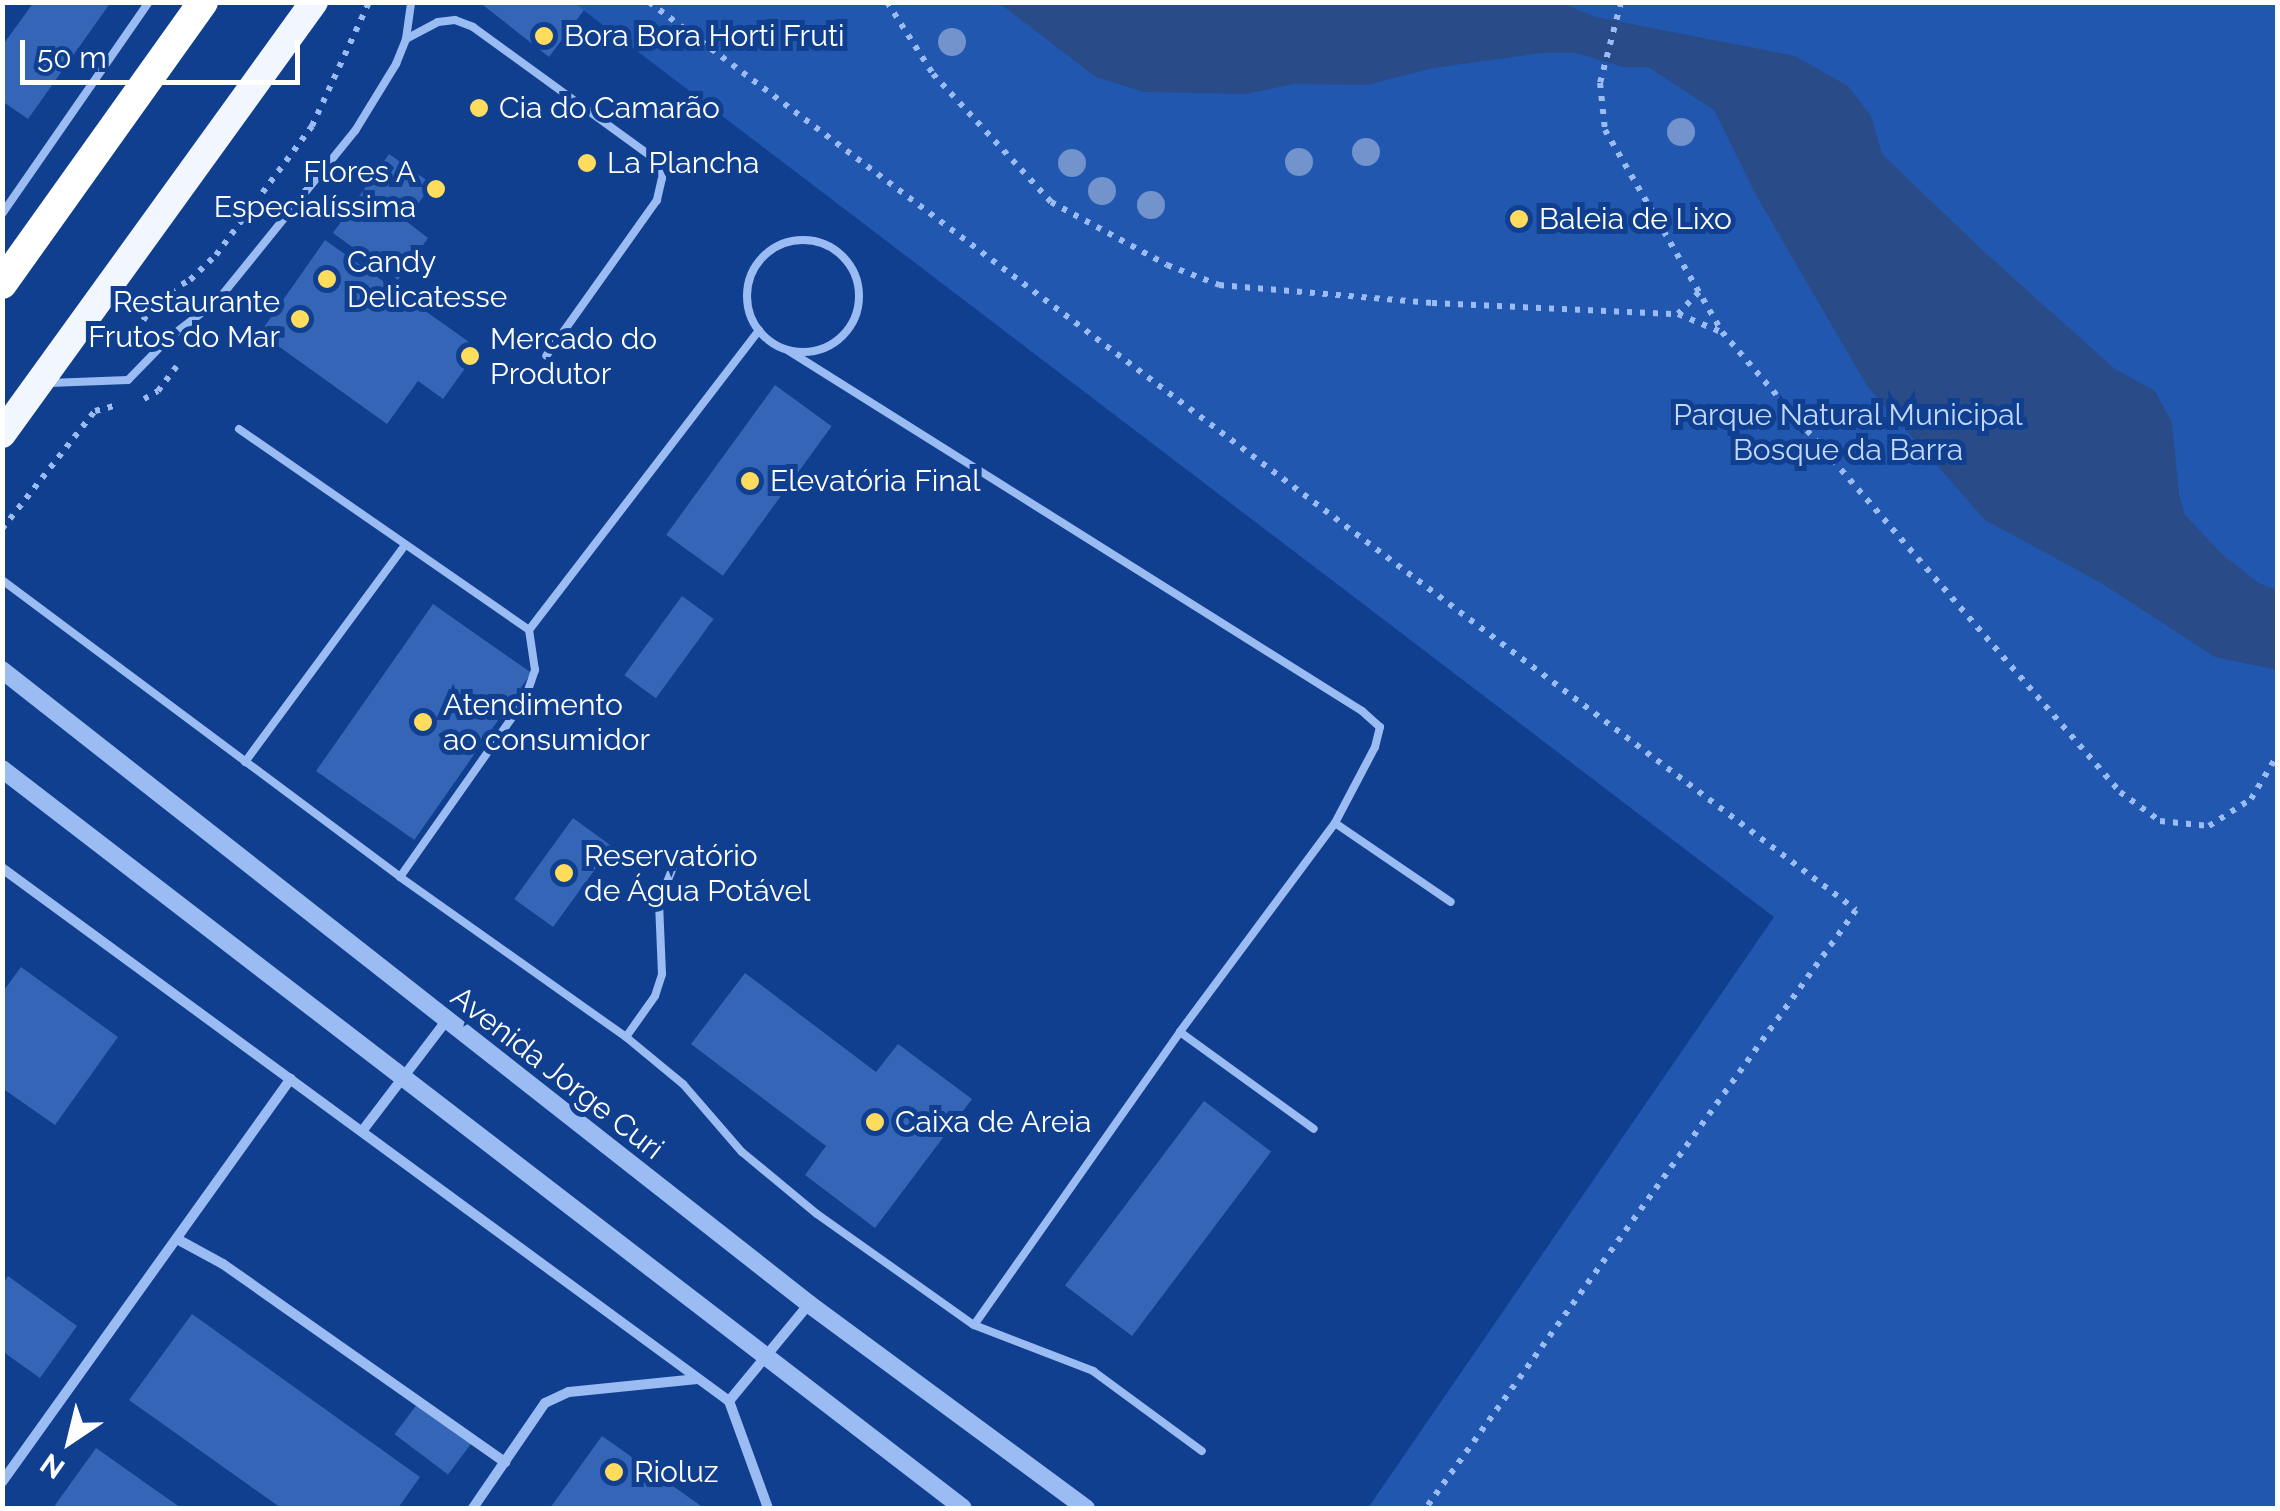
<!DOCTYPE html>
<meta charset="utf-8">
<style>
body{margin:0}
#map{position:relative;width:2280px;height:1511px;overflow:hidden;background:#103f90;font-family:Raleway,sans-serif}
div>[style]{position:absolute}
.green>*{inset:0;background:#2257af}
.water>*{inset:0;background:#294b88}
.building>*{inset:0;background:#3465b7;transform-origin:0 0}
.path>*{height:6px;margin-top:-3px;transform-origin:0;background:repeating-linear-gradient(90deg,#9abcf3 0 5px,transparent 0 13px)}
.service>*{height:8px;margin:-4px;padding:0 4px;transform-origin:4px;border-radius:4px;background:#9abcf3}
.service>.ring{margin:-4px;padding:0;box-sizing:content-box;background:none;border:8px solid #9abcf3;border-radius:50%}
.minor>*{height:10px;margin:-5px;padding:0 5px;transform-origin:5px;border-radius:5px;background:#9abcf3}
.tertiary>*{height:18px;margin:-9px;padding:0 9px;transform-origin:9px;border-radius:9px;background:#9abcf3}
.trunk>*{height:28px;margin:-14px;padding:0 14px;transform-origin:14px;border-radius:14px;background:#f2f6ff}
.motorway>*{height:30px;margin:-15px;padding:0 15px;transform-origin:15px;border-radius:15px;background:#fff}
.trees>*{width:28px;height:28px;margin:-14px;border-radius:50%;background:#7293cc}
.dots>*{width:28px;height:28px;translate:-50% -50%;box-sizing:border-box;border:5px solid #103f90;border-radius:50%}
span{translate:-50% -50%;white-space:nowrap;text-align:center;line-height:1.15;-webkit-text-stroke:10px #103f90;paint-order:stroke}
.poi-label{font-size:30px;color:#fff}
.left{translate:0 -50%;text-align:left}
.right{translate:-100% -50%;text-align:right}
.park-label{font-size:30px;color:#c2d8fd}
.street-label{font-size:30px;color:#fff}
.frame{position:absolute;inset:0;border:5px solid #fff;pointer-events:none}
.north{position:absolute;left:20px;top:1391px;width:100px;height:100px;-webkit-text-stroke:8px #103f90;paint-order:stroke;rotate:215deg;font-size:28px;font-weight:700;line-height:40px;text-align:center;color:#fff}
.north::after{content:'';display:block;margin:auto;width:35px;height:45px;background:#fff;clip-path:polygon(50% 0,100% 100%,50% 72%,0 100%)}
.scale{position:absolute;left:20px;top:40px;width:280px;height:45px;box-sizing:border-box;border:5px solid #fff;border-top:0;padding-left:12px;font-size:30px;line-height:35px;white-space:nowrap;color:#fff;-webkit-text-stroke:8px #103f90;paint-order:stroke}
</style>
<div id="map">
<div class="green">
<div style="clip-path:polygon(574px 3px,2277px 3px,2277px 1508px,1368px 1508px,1774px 917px)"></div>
</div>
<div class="water">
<div style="clip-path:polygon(999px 3px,1561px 3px,1596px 17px,1795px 56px,1848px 86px,1871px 116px,1882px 154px,1981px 249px,2115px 369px,2155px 391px,2172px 423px,2179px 494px,2185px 515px,2223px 555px,2259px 583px,2277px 590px,2277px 670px,2215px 657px,2101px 583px,1985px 520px,1867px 386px,1756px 195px,1714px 110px,1648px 67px,1623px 67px,1576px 53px,1542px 53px,1433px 68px,1367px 85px,1293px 84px,1246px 94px,1144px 92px,1096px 77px)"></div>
</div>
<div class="building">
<div style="clip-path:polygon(34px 2px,111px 2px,28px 119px,2px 101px,2px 46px)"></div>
<div style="clip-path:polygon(479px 2px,574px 2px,584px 10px,549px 57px)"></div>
<div style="clip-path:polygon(389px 154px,432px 184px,406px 221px,428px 238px,398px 280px,333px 233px)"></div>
<div style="clip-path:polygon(325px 240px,479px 349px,443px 399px,418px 381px,387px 424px,260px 333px)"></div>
<div style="left:775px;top:385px;width:70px;height:185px;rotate:36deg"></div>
<div style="left:682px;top:596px;width:39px;height:98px;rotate:36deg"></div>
<div style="left:433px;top:604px;width:120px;height:204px;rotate:35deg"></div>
<div style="left:573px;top:818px;width:48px;height:100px;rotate:36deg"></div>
<div style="clip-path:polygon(21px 967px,118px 1037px,55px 1125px,2px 1088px,2px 993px)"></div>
<div style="clip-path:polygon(745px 973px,876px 1072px,898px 1044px,972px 1099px,875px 1228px,805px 1175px,826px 1146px,691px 1044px)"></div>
<div style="left:1204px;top:1101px;width:84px;height:231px;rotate:37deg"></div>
<div style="clip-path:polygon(8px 1276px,77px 1326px,40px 1378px,2px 1351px,2px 1285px)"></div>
<div style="clip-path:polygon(192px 1314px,420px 1477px,398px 1508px,281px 1508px,129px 1400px)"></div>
<div style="left:418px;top:1403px;width:67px;height:39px;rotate:37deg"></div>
<div style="clip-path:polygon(602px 1436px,704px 1508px,550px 1508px)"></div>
<div style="clip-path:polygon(96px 1448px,181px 1508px,53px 1508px)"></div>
</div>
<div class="path">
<div style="left:649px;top:2px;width:1510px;rotate:36.95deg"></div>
<div style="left:1856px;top:910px;width:737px;rotate:125.72deg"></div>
<div style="left:887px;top:2px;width:85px;rotate:57.4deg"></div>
<div style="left:933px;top:74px;width:174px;rotate:47.3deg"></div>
<div style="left:1051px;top:202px;width:132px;rotate:28.5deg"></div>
<div style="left:1167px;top:265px;width:56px;rotate:21deg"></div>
<div style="left:1219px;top:285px;width:214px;rotate:4.8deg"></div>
<div style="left:1432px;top:303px;width:246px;rotate:2.6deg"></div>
<div style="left:1621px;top:2px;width:84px;rotate:104.5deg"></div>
<div style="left:1600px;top:83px;width:47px;rotate:83.9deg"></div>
<div style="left:1605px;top:130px;width:233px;rotate:59.9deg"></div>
<div style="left:1722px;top:332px;width:608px;rotate:49.13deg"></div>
<div style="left:2120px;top:792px;width:49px;rotate:35.9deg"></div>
<div style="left:2160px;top:821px;width:49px;rotate:5.8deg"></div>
<div style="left:2209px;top:826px;width:50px;rotate:-32.7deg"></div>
<div style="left:2251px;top:799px;width:52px;rotate:-59deg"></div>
<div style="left:1699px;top:292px;width:30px;rotate:134deg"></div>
<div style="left:1678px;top:314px;width:47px;rotate:22.7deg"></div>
<div style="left:140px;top:338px;width:8px;rotate:-120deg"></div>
<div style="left:136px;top:331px;width:41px;rotate:-55.9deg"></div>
<div style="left:159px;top:297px;width:35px;rotate:-29deg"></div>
<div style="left:190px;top:280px;width:36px;rotate:-44deg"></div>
<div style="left:216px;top:255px;width:161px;rotate:-53.3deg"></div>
<div style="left:312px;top:126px;width:136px;rotate:-65.3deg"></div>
<div style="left:144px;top:399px;width:16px;rotate:-30deg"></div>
<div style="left:158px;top:391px;width:31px;rotate:-53deg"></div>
<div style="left:2px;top:529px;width:150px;rotate:-51.8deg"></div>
<div style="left:95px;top:411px;width:24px;rotate:-15deg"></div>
</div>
<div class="service">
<div style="left:406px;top:39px;width:36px;rotate:-28deg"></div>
<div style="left:438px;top:22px;width:17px;rotate:-7deg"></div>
<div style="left:455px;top:20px;width:19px;rotate:21deg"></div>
<div style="left:473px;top:27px;width:223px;rotate:36deg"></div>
<div style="left:653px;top:158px;width:22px;rotate:66deg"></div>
<div style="left:662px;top:178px;width:23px;rotate:103deg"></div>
<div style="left:657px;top:200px;width:191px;rotate:125.4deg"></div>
<div style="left:2px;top:214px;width:258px;rotate:-55.3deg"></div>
<div class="ring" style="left:747px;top:240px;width:104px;height:104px"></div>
<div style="left:789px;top:351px;width:677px;rotate:32.14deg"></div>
<div style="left:1362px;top:711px;width:24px;rotate:42deg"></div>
<div style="left:1380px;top:727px;width:21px;rotate:104deg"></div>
<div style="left:1375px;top:747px;width:86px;rotate:117.8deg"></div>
<div style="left:1335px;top:823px;width:260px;rotate:126.6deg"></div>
<div style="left:1180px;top:1032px;width:358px;rotate:125.1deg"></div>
<div style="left:49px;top:383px;width:79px;rotate:-2.2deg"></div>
<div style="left:128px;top:380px;width:59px;rotate:-45.7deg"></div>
<div style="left:169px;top:338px;width:62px;rotate:-37.8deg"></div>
<div style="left:218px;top:300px;width:218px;rotate:-51deg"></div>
<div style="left:355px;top:131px;width:79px;rotate:-58.5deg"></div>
<div style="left:396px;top:64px;width:27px;rotate:-68deg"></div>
<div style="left:406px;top:39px;width:37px;rotate:-82deg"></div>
<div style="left:239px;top:429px;width:353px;rotate:34.7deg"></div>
<div style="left:2px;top:580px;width:497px;rotate:36.7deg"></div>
<div style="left:400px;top:877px;width:277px;rotate:35.3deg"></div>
<div style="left:626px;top:1037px;width:74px;rotate:39.5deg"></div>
<div style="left:683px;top:1084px;width:90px;rotate:49.1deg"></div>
<div style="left:742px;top:1152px;width:97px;rotate:39.6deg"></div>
<div style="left:817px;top:1214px;width:192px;rotate:35.3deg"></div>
<div style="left:974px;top:1325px;width:128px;rotate:21.1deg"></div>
<div style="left:1093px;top:1371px;width:135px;rotate:36.3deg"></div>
<div style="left:245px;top:762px;width:268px;rotate:-53.6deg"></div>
<div style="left:1335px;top:823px;width:140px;rotate:34.3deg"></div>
<div style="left:400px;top:877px;width:218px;rotate:-54.9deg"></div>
<div style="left:525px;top:699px;width:31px;rotate:-71deg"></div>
<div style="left:535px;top:670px;width:40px;rotate:-98.5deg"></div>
<div style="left:529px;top:630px;width:378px;rotate:-52.5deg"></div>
<div style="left:1180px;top:1032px;width:165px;rotate:35.9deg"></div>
<div style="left:626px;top:1037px;width:50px;rotate:-54.7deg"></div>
<div style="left:655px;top:996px;width:23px;rotate:-72deg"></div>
<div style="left:662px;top:974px;width:72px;rotate:-92.4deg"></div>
<div style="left:659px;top:902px;width:38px;rotate:-68deg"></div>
</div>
<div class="minor">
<div style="left:2px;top:868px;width:901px;rotate:36.25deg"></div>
<div style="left:729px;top:1401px;width:114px;rotate:70deg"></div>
<div style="left:363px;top:1130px;width:137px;rotate:-52.7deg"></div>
<div style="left:177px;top:1239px;width:52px;rotate:28.5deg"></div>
<div style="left:223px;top:1264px;width:345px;rotate:35.1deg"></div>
<div style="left:729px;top:1401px;width:126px;rotate:-50.5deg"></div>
<div style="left:2px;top:1482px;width:496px;rotate:-54.4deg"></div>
<div style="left:473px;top:1508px;width:127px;rotate:-55.6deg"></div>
<div style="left:545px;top:1403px;width:26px;rotate:-25deg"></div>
<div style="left:569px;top:1392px;width:129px;rotate:-5.8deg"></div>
</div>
<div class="tertiary">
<div style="left:2px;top:670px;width:1026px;rotate:38.15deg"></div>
<div style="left:809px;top:1304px;width:344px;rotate:36.4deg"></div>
<div style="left:2px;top:769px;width:1212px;rotate:37.56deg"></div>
</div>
<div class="trunk">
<div style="left:2px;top:434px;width:533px;rotate:-54.16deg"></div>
</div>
<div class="motorway">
<div style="left:2px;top:284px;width:346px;rotate:-54.5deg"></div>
</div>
<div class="trees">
<div style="left:952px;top:42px"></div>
<div style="left:1681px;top:132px"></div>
<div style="left:1366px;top:152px"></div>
<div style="left:1299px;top:162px"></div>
<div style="left:1072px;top:163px"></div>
<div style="left:1102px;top:191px"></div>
<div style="left:1151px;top:205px"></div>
</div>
<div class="dots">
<div style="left:544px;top:36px;background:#ffdc5c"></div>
<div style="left:479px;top:108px;background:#ffdc5c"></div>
<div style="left:587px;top:163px;background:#ffdc5c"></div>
<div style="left:436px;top:189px;background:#ffdc5c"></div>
<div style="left:1519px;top:219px;background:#ffdc5c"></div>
<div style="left:327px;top:279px;background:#ffdc5c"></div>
<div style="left:300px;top:319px;background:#ffdc5c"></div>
<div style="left:470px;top:356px;background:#ffdc5c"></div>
<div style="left:750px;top:481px;background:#ffdc5c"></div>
<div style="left:423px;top:722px;background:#ffdc5c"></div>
<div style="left:564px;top:873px;background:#ffdc5c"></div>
<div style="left:875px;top:1122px;background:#ffdc5c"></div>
<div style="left:614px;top:1472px;background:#ffdc5c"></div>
</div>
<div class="poi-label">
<span class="left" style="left:564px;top:36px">Bora Bora Horti Fruti</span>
<span class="left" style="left:499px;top:108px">Cia do Camarão</span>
<span class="left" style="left:607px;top:163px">La Plancha</span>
<span class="right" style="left:416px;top:189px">Flores A<br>Especialíssima</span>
<span class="left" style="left:1539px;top:219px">Baleia de Lixo</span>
<span class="left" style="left:347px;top:279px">Candy<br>Delicatesse</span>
<span class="right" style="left:280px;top:319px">Restaurante<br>Frutos do Mar</span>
<span class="left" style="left:490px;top:356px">Mercado do<br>Produtor</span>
<span class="left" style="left:770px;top:481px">Elevatória Final</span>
<span class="left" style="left:443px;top:722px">Atendimento<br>ao consumidor</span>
<span class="left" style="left:584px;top:873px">Reservatório<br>de Água Potável</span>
<span class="left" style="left:895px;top:1122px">Caixa de Areia</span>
<span class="left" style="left:634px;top:1472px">Rioluz</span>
</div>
<div class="park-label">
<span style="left:1848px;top:432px">Parque Natural Municipal<br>Bosque da Barra</span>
</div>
<div class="street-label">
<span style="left:557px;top:1073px;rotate:38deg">Avenida Jorge Curi</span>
</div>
<div class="frame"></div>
<div class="north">N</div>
<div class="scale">50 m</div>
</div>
